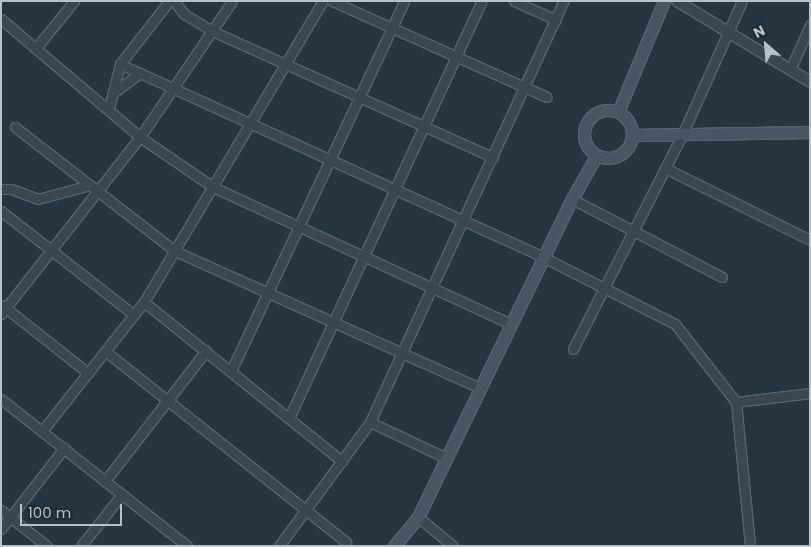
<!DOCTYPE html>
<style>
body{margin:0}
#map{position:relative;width:811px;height:547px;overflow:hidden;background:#263540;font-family:Poppins,sans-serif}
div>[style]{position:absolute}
.roads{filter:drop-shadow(1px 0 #58646d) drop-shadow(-1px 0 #58646d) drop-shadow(0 1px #58646d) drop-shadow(0 -1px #58646d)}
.minor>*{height:9px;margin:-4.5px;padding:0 4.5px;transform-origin:4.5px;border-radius:4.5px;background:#3a4650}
.tertiary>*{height:10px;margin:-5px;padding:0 5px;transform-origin:5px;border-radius:5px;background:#3a4650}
.secondary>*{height:11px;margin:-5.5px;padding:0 5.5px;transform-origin:5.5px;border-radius:5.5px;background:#485663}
.secondary>.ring{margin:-5.5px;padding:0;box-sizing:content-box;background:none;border:11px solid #485663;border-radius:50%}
span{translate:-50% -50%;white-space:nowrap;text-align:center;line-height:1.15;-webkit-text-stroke:4px #1f2b35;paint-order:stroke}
.frame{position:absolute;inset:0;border:2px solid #b7c1ca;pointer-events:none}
.north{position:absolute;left:741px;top:20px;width:50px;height:50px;-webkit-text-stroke:4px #1f2b35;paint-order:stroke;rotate:333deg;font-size:14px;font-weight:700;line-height:20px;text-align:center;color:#b7c1ca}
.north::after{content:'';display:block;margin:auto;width:18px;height:22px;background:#b7c1ca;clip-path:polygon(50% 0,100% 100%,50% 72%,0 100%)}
.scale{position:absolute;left:20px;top:504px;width:102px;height:22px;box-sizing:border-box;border:2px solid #b7c1ca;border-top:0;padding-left:6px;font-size:15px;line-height:18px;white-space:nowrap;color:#b7c1ca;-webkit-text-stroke:4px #1f2b35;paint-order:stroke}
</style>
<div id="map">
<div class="roads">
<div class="minor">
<div style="left:174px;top:1px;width:16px;rotate:52deg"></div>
<div style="left:184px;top:14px;width:33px;rotate:31deg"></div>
<div style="left:212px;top:31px;width:308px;rotate:24.2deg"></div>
<div style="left:332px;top:1px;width:235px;rotate:24.1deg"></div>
<div style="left:514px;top:1px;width:46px;rotate:24.3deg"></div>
<div style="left:1px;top:19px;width:182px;rotate:40.3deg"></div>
<div style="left:140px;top:137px;width:88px;rotate:34.4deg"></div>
<div style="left:213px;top:187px;width:328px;rotate:24.7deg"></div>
<div style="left:36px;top:48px;width:60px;rotate:-51deg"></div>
<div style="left:120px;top:64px;width:465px;rotate:24.5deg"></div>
<div style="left:543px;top:257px;width:148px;rotate:26.9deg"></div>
<div style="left:675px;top:324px;width:99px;rotate:52deg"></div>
<div style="left:736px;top:402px;width:145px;rotate:84.4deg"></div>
<div style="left:790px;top:70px;width:49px;rotate:-66deg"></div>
<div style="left:112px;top:94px;width:35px;rotate:-37deg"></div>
<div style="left:109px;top:108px;width:45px;rotate:-76deg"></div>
<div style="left:120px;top:64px;width:80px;rotate:-52.1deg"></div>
<div style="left:15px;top:127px;width:202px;rotate:37.8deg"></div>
<div style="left:175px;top:251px;width:334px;rotate:24.2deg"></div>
<div style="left:665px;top:168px;width:162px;rotate:26.4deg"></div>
<div style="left:1px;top:189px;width:10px"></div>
<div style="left:11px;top:189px;width:29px;rotate:20deg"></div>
<div style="left:38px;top:199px;width:54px;rotate:-15.1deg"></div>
<div style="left:572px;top:199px;width:169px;rotate:27.5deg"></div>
<div style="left:1px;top:211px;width:169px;rotate:38deg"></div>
<div style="left:144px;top:302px;width:254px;rotate:38.8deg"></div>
<div style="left:2px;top:305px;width:110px;rotate:38.3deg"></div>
<div style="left:1px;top:314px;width:225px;rotate:-51.9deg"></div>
<div style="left:140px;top:137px;width:164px;rotate:-55.9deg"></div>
<div style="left:573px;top:349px;width:240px;rotate:-63deg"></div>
<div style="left:682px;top:135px;width:147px;rotate:-65.9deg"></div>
<div style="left:105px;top:351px;width:308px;rotate:38.4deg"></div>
<div style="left:231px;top:371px;width:408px;rotate:-64.9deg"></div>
<div style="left:1px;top:399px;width:237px;rotate:38.3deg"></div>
<div style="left:736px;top:402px;width:75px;rotate:-6.9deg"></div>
<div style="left:289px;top:418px;width:459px;rotate:-65.2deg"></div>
<div style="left:370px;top:422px;width:84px;rotate:25.3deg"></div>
<div style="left:42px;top:431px;width:164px;rotate:-51.7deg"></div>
<div style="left:144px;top:302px;width:350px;rotate:-59.3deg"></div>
<div style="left:105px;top:481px;width:165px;rotate:-52.2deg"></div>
<div style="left:1px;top:510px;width:58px;rotate:38deg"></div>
<div style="left:418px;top:517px;width:45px;rotate:39.6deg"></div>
<div style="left:1px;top:529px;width:103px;rotate:-52.1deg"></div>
<div style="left:81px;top:546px;width:66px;rotate:-51.7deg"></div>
<div style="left:279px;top:546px;width:154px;rotate:-53.7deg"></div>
<div style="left:370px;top:422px;width:464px;rotate:-65.3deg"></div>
</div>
<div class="tertiary">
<div style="left:677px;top:1px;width:156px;rotate:31.3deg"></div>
</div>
<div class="secondary">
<div class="ring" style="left:584px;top:110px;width:37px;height:37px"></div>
<div style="left:618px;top:112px;width:120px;rotate:-67.5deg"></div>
<div style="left:633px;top:135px;width:177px;rotate:-1deg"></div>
<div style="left:394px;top:546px;width:38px;rotate:-50deg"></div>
<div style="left:418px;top:517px;width:353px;rotate:-64.2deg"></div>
<div style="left:572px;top:199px;width:49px;rotate:-60.8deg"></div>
</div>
</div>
<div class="frame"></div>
<div class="north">N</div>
<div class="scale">100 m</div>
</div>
